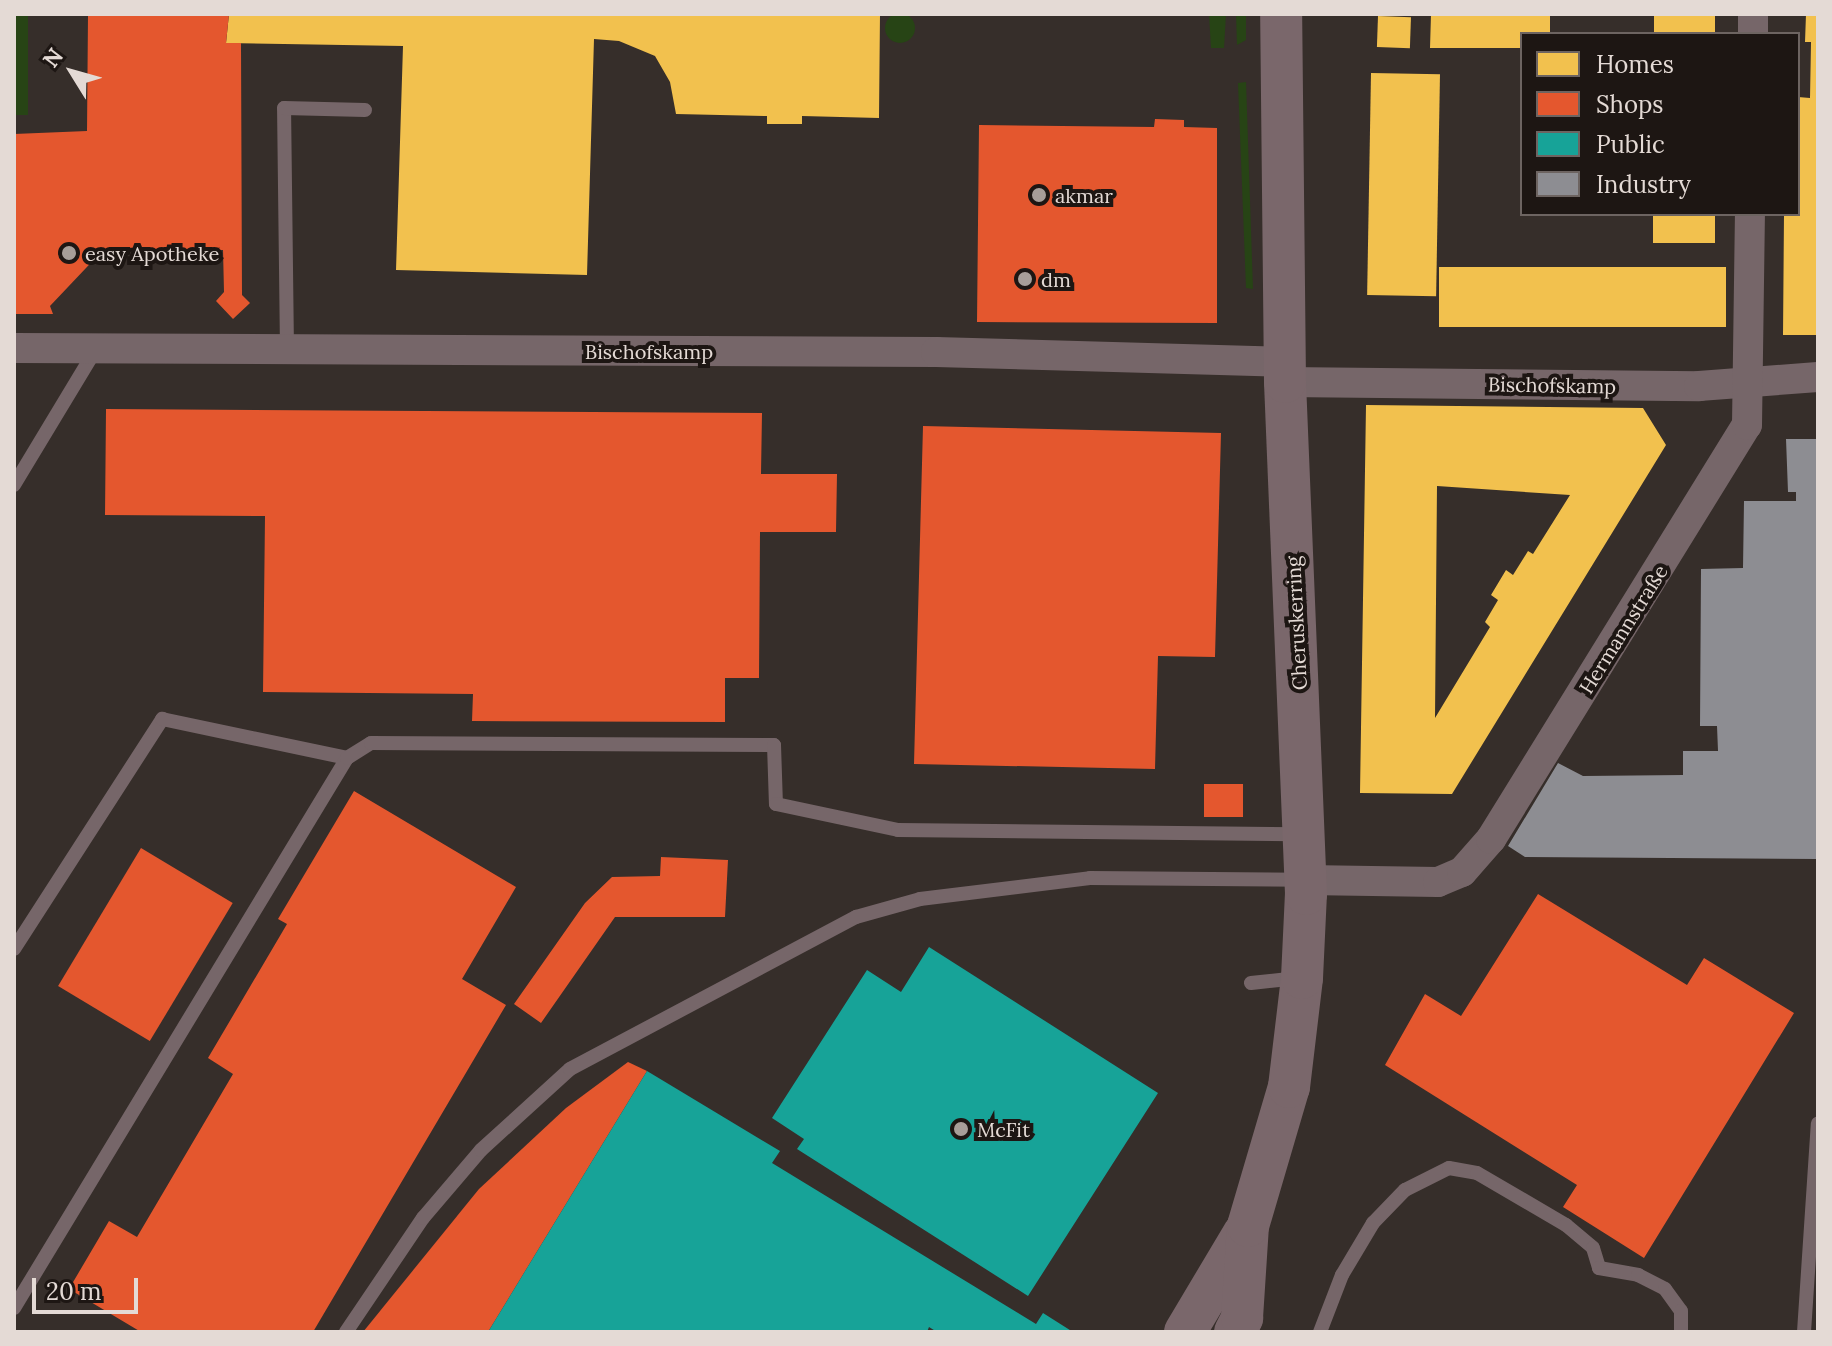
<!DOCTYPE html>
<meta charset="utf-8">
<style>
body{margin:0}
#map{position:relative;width:1832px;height:1346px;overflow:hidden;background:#362e2a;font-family:Lora,serif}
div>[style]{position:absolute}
.green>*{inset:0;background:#274415;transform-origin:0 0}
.round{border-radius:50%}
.homes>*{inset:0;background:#f2c14e;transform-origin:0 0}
.shops>*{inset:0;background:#e4572e;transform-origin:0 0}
.public>*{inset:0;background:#17a398}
.industry>*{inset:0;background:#8d8d92}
.lane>*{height:14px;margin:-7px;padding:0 7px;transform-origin:7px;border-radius:7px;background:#766669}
.street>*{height:30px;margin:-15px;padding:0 15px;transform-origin:15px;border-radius:15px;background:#766669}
.secondary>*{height:42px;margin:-21px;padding:0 21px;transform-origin:21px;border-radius:21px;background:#7a676b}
.dots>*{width:22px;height:22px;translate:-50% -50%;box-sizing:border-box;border:4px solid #1d1613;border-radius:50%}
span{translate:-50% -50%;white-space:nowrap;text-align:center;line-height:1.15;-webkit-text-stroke:8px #1d1613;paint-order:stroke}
.poi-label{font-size:20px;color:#e4dad5}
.left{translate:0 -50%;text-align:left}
.street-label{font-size:20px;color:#e4dad5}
.frame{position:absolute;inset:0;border:16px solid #e4dad5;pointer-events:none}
.legend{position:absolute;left:1520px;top:32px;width:280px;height:184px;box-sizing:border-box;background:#1d1613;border:2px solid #6d6461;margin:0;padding:10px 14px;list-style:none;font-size:24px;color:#e4dad5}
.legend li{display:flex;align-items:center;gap:16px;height:40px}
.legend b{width:40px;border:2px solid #6d6461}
.north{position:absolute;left:32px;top:32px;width:80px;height:80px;-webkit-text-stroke:6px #1d1613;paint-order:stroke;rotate:307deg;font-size:22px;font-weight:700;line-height:32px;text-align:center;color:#e4dad5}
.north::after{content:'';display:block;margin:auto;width:28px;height:36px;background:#e4dad5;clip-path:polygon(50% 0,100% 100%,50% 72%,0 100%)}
.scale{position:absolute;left:32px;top:1278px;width:106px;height:36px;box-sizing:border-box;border:4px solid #e4dad5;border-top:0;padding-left:10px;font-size:24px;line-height:28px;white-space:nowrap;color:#e4dad5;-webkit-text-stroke:6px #1d1613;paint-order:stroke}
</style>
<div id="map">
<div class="green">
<div class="round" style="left:885px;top:13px;width:30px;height:30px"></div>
<div style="left:14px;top:14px;width:14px;height:101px"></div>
<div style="clip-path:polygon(1209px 14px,1226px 14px,1224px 48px,1211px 48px)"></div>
<div style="clip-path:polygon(1236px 14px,1246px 14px,1246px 40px,1237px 45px)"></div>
<div style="clip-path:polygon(1246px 82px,1253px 289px,1246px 288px,1238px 83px)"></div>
</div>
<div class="homes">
<div style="clip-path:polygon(229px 14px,880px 14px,879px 118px,802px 116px,802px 124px,767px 124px,767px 116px,676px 114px,670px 82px,655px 56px,619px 41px,594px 39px,587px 275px,396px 270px,403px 46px,226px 43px)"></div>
<div style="clip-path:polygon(1431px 14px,1550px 15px,1550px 34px,1522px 34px,1522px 48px,1430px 48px)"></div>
<div style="left:1654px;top:14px;width:61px;height:20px"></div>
<div style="clip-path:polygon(1806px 14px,1818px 14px,1818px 335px,1783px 335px,1784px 214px,1798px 214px,1798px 97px,1810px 98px,1811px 42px,1805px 42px)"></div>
<div style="left:1378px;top:16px;width:33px;height:31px;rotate:2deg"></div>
<div style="left:1371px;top:73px;width:69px;height:222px;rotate:1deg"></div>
<div style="left:1653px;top:214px;width:62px;height:29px"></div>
<div style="left:1439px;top:267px;width:287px;height:60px"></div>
<div style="clip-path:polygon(evenodd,1366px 405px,1643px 408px,1666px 445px,1452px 794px,1360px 793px,1366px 405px,1437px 486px,1570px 495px,1533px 554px,1528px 551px,1513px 575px,1506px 570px,1491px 595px,1498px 600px,1485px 622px,1490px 627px,1435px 718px,1437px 486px)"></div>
</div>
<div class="shops">
<div style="clip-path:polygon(88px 14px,229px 14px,226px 43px,241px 43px,242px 295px,250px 303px,233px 319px,216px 301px,224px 292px,223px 250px,104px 249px,50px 306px,53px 314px,14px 314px,14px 134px,87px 131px)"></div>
<div style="clip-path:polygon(1155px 119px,1184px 120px,1184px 127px,1217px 128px,1217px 323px,977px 322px,979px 125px,1154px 127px)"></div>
<div style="clip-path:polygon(106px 409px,762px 413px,761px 474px,837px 474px,836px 532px,760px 532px,759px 678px,725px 678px,725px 722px,472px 721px,473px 694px,263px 692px,265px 516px,105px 515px)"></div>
<div style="clip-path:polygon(923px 426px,1221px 433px,1215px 657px,1158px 656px,1155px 769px,914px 764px)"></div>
<div style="left:1204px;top:784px;width:39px;height:33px"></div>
<div style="clip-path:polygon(354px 791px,516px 887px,462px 979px,506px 1005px,313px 1332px,141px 1332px,69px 1289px,109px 1221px,137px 1237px,233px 1074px,208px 1058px,287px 924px,278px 919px)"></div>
<div style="left:141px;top:848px;width:107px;height:161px;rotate:31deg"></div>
<div style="clip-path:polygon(661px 857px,728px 860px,725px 917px,615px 917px,541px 1023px,514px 1004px,585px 903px,612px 877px,660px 876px)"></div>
<div style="clip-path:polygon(1538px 894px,1687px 985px,1704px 958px,1794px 1013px,1644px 1258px,1563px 1207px,1577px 1185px,1385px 1065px,1425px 994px,1461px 1016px)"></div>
<div style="clip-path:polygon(628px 1062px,647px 1071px,488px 1332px,363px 1332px,479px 1189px,566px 1108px)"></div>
</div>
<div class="public">
<div style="clip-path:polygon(929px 947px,1158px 1093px,1028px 1296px,797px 1149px,804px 1139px,772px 1118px,867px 970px,901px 992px)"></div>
<div style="clip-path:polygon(647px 1071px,780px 1151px,772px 1163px,1036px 1324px,1043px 1313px,1073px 1332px,937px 1332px,929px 1327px,927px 1332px,488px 1332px)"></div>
</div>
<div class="industry">
<div style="clip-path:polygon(1786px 439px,1818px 439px,1818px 859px,1525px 857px,1508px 846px,1558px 763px,1583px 776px,1683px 775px,1683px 751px,1718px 751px,1717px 726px,1700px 726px,1701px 569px,1743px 568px,1744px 501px,1796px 501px,1796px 492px,1788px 492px)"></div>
</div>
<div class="lane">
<div style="left:287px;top:350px;width:242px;rotate:-90.7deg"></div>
<div style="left:284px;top:108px;width:81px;rotate:1.4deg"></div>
<div style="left:14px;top:485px;width:159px;rotate:-58.9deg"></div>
<div style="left:14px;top:949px;width:274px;rotate:-57.2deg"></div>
<div style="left:162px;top:719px;width:189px;rotate:11.9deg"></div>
<div style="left:1251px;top:983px;width:47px;rotate:-6.1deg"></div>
<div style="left:14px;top:1308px;width:643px;rotate:-58.81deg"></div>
<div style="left:347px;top:758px;width:28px;rotate:-32deg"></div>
<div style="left:371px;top:743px;width:403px;rotate:0.3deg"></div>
<div style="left:774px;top:745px;width:59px;rotate:88.1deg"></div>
<div style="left:776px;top:804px;width:125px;rotate:12deg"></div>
<div style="left:898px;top:830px;width:401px;rotate:0.6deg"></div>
<div style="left:346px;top:1332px;width:138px;rotate:-56deg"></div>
<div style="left:423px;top:1218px;width:89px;rotate:-49.5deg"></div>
<div style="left:481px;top:1150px;width:120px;rotate:-42.3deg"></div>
<div style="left:570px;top:1069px;width:324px;rotate:-28deg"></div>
<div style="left:856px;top:917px;width:66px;rotate:-15.7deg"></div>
<div style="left:920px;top:899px;width:171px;rotate:-7deg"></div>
<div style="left:1090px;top:878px;width:210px;rotate:0.5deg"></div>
<div style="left:1320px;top:1332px;width:61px;rotate:-68.9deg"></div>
<div style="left:1342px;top:1275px;width:61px;rotate:-59.2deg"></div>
<div style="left:1373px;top:1223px;width:46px;rotate:-45.9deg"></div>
<div style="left:1405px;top:1190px;width:49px;rotate:-26.6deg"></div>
<div style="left:1449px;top:1168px;width:28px;rotate:10deg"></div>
<div style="left:1477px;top:1173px;width:103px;rotate:30.3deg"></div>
<div style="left:1566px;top:1225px;width:35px;rotate:40deg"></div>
<div style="left:1593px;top:1248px;width:21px;rotate:73deg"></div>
<div style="left:1599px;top:1268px;width:40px;rotate:10deg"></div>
<div style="left:1638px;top:1275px;width:30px;rotate:27deg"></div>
<div style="left:1665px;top:1289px;width:27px;rotate:54deg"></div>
<div style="left:1681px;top:1311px;width:21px;rotate:90deg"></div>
<div style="left:1804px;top:1332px;width:209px;rotate:-86.2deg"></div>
</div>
<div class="street">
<div style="left:1753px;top:34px;width:20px;rotate:-90deg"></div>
<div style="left:14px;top:348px;width:922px;rotate:0.25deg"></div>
<div style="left:936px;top:352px;width:348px;rotate:1.6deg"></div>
<div style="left:1285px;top:382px;width:414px;rotate:0.6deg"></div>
<div style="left:1699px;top:386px;width:119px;rotate:-4.3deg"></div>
<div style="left:1306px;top:880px;width:132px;rotate:0.9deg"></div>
<div style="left:1438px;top:882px;width:26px;rotate:-23deg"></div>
<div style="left:1462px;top:872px;width:44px;rotate:-48.7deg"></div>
<div style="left:1491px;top:839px;width:487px;rotate:-58.3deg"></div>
<div style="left:1747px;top:425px;width:211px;rotate:-89.2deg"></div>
</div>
<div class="secondary">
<div style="left:1185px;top:1332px;width:115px;rotate:-59.2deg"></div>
<div style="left:1235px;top:1332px;width:16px;rotate:-63deg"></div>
<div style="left:1242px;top:1318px;width:92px;rotate:-86.3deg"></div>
<div style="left:1248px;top:1226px;width:145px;rotate:-73.6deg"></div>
<div style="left:1289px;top:1087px;width:110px;rotate:-83.2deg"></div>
<div style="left:1302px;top:978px;width:84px;rotate:-87.3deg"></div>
<div style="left:1306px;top:894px;width:512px;rotate:-92.35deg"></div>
<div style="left:1285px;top:382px;width:368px;rotate:-90.6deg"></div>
</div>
<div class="dots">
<div style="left:1039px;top:195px;background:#a79e99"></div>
<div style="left:69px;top:253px;background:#a79e99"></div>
<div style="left:1025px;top:279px;background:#a79e99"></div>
<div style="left:961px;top:1129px;background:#a79e99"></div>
</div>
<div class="poi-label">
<span class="left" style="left:1055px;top:195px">akmar</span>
<span class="left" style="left:85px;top:253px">easy Apotheke</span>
<span class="left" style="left:1041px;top:279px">dm</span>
<span class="left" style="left:977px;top:1129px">McFit</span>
</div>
<div class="street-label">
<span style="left:649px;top:351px">Bischofskamp</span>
<span style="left:1552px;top:385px;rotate:1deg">Bischofskamp</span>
<span style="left:1296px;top:623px;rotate:-93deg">Cheruskerring</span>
<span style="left:1623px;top:629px;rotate:-58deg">Hermannstraße</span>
</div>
<div class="frame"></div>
<ul class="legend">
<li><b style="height:22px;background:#f2c14e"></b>Homes</li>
<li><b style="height:22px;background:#e4572e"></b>Shops</li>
<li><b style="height:22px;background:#17a398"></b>Public</li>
<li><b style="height:22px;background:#8d8d92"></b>Industry</li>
</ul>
<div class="north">N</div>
<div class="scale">20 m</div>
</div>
